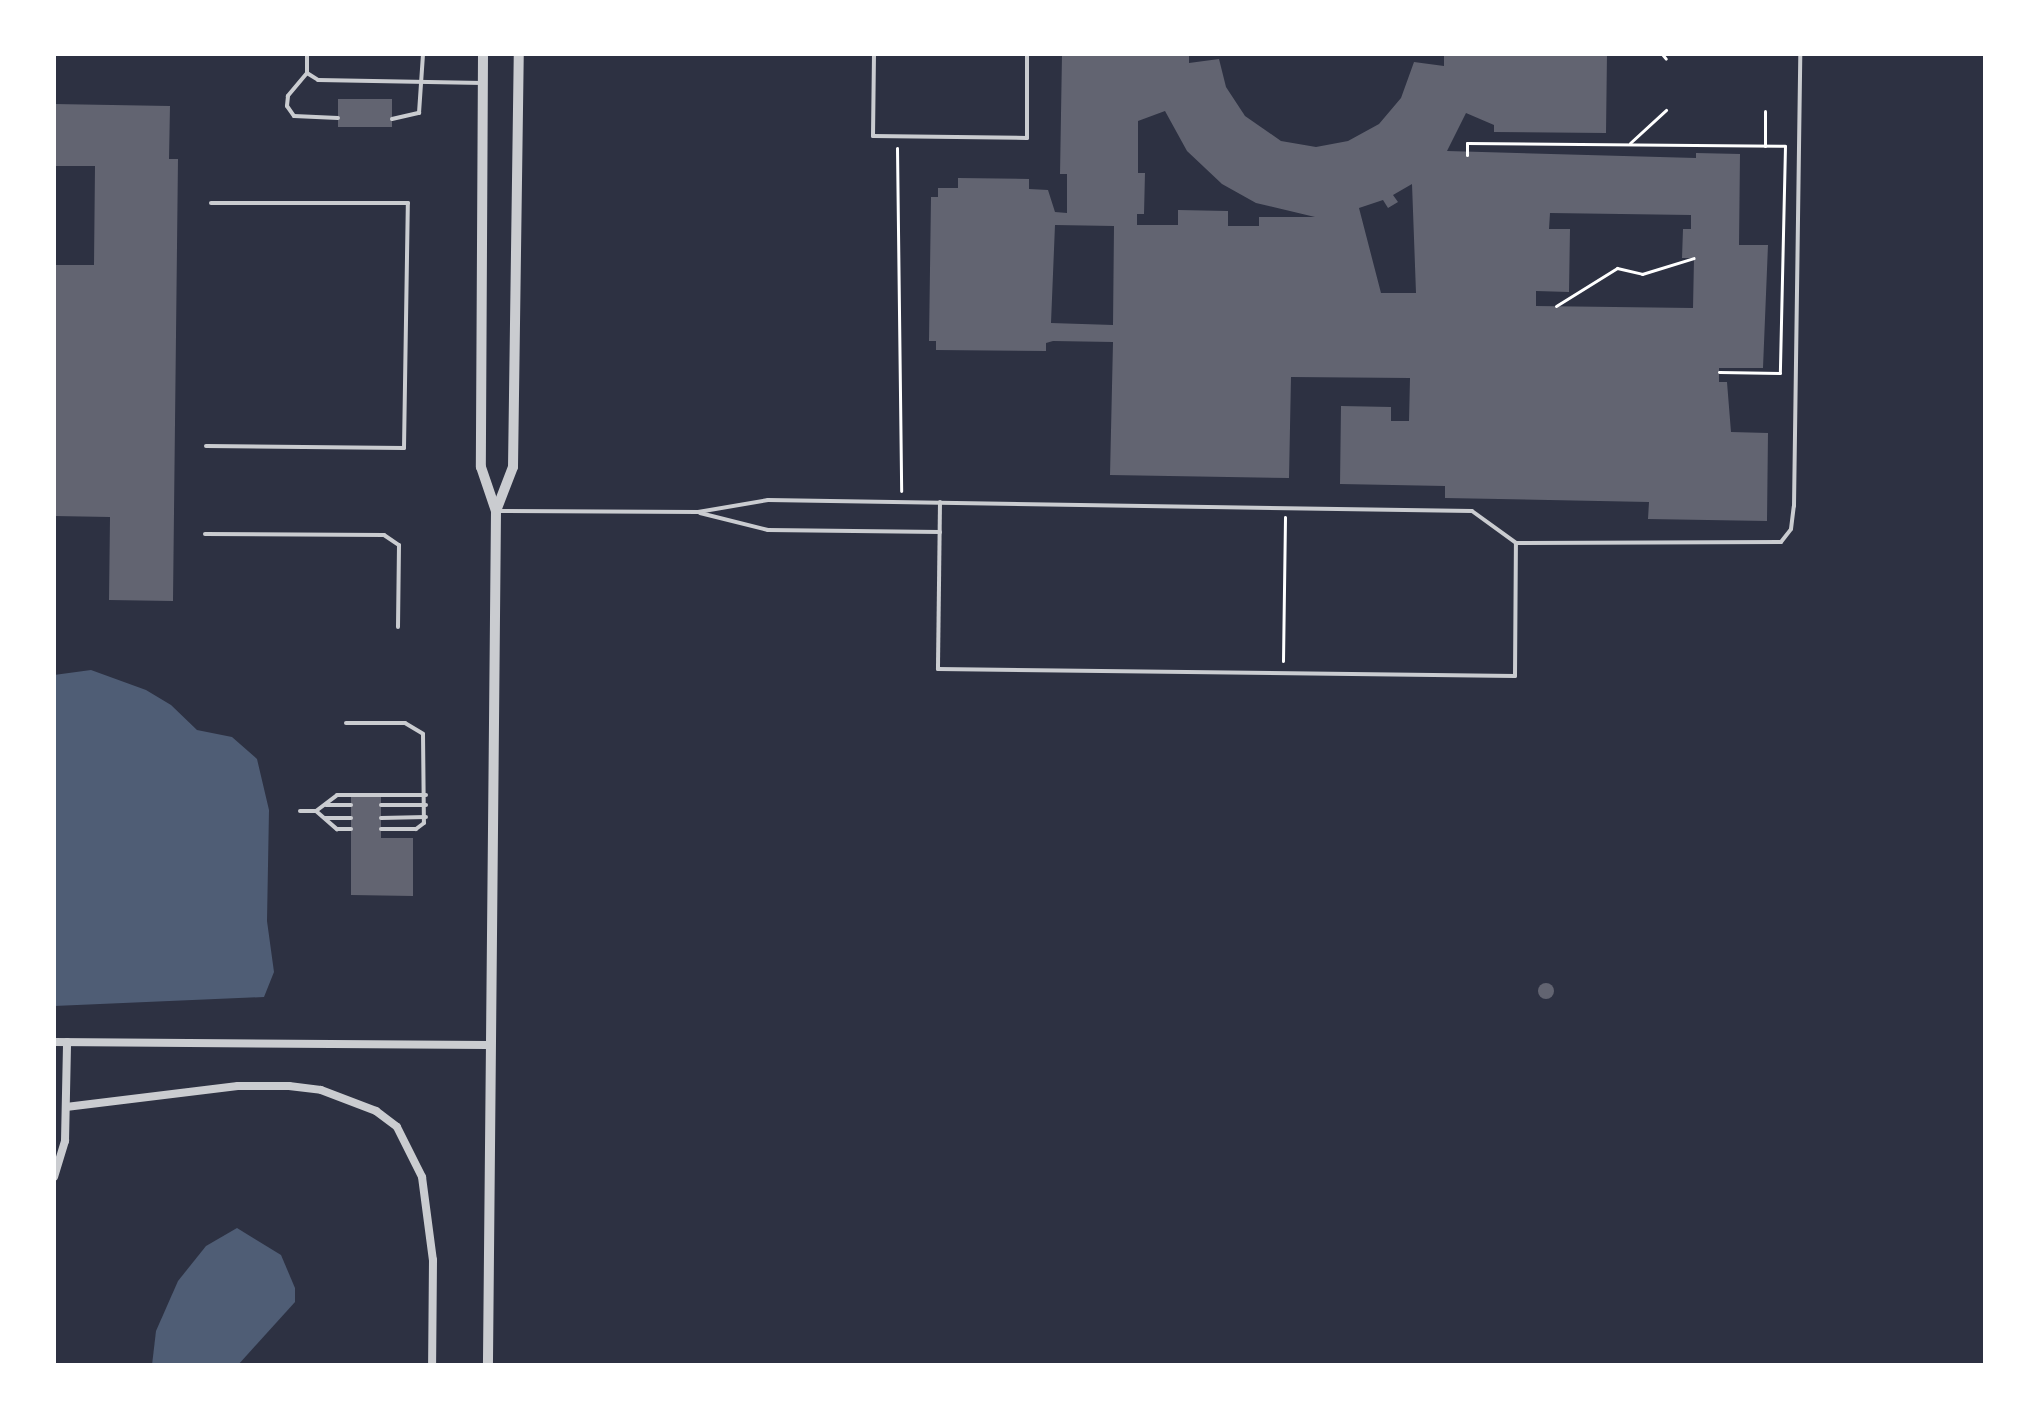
<!DOCTYPE html>
<style>
body{margin:0}
#map{position:relative;width:2039px;height:1419px;overflow:hidden;background:#2d3142;font-family:"Source Sans 3",sans-serif}
div>[style]{position:absolute}
.water>*{inset:0;background:#4f5d75}
.building>*{inset:0;background:#626471;transform-origin:0 0}
.round{border-radius:50%}
.path>*{height:3px;margin:-1.5px;padding:0 1.5px;transform-origin:1.5px;border-radius:1.5px;background:#fff}
.service>*{height:4px;margin:-2px;padding:0 2px;transform-origin:2px;border-radius:2px;background:#caccd0}
.minor>*{height:8px;margin:-4px;padding:0 4px;transform-origin:4px;border-radius:4px;background:#caccd0}
.tertiary>*{height:10px;margin:-5px;padding:0 5px;transform-origin:5px;border-radius:5px;background:#caccd0}
span{translate:-50% -50%;white-space:nowrap;text-align:center;line-height:1.15;-webkit-text-stroke:6px #fff;paint-order:stroke}
.frame{position:absolute;inset:0;border:56px solid #fff;pointer-events:none}
</style>
<div id="map">
<div class="water">
<div style="clip-path:polygon(91px 670px,146px 690px,171px 705px,197px 730px,232px 737px,257px 759px,269px 810px,267px 921px,274px 972px,264px 997px,54px 1006px,54px 675px)"></div>
<div style="clip-path:polygon(237px 1228px,281px 1255px,295px 1288px,295px 1302px,238px 1365px,152px 1365px,156px 1331px,178px 1281px,206px 1246px)"></div>
</div>
<div class="building">
<div style="clip-path:polygon(evenodd,1062px 54px,1189px 54px,1189px 63px,1219px 59px,1226px 87px,1245px 116px,1281px 141px,1316px 147px,1348px 141px,1379px 124px,1401px 98px,1414px 62px,1444px 66px,1444px 54px,1607px 54px,1606px 133px,1494px 132px,1494px 125px,1466px 113px,1447px 151px,1696px 158px,1696px 153px,1740px 154px,1739px 245px,1768px 245px,1763px 368px,1719px 368px,1719px 382px,1727px 382px,1731px 432px,1768px 433px,1767px 521px,1648px 519px,1649px 502px,1445px 498px,1445px 486px,1340px 484px,1341px 406px,1391px 407px,1391px 421px,1409px 421px,1410px 378px,1291px 377px,1289px 478px,1110px 475px,1113px 342px,1053px 341px,1046px 343px,1046px 351px,936px 350px,936px 341px,929px 341px,931px 197px,938px 197px,938px 188px,958px 188px,958px 178px,1029px 179px,1029px 189px,1048px 190px,1055px 212px,1067px 213px,1067px 174px,1060px 174px,1062px 54px,1165px 111px,1187px 151px,1222px 184px,1256px 203px,1315px 217px,1259px 217px,1259px 226px,1228px 226px,1228px 211px,1178px 210px,1178px 225px,1137px 225px,1137px 214px,1144px 214px,1145px 173px,1138px 173px,1138px 121px,1165px 111px,1062px 54px,1412px 184px,1416px 293px,1381px 293px,1359px 208px,1383px 200px,1388px 208px,1398px 202px,1393px 195px,1412px 184px,1062px 54px,1550px 213px,1691px 215px,1691px 229px,1683px 229px,1682px 258px,1694px 258px,1693px 308px,1536px 306px,1536px 291px,1569px 292px,1570px 229px,1549px 229px,1550px 213px,1062px 54px,1055px 225px,1114px 226px,1113px 325px,1051px 323px,1055px 225px)"></div>
<div style="left:338px;top:99px;width:54px;height:28px"></div>
<div style="clip-path:polygon(54px 104px,170px 106px,169px 159px,178px 159px,173px 601px,109px 600px,110px 517px,54px 516px,54px 265px,94px 265px,95px 166px,54px 166px)"></div>
<div style="clip-path:polygon(351px 797px,381px 797px,381px 838px,413px 838px,413px 896px,351px 895px)"></div>
<div class="round" style="left:1538px;top:983px;width:16px;height:16px"></div>
</div>
<div class="path">
<div style="left:1662px;top:54px;width:6px;rotate:51deg"></div>
<div style="left:1630px;top:143px;width:49px;rotate:-42.5deg"></div>
<div style="left:1765px;top:146px;width:35px;rotate:-90deg"></div>
<div style="left:897px;top:148px;width:343px;rotate:89.3deg"></div>
<div style="left:1467px;top:155px;width:12px;rotate:-90deg"></div>
<div style="left:1467px;top:143px;width:318px;rotate:0.5deg"></div>
<div style="left:1785px;top:146px;width:227px;rotate:91.3deg"></div>
<div style="left:1780px;top:373px;width:61px;rotate:-179.1deg"></div>
<div style="left:1556px;top:306px;width:72px;rotate:-31.9deg"></div>
<div style="left:1617px;top:268px;width:26px;rotate:13deg"></div>
<div style="left:1642px;top:274px;width:54px;rotate:-17.1deg"></div>
<div style="left:1283px;top:661px;width:144px;rotate:-89.2deg"></div>
</div>
<div class="service">
<div style="left:307px;top:54px;width:19px;rotate:90deg"></div>
<div style="left:307px;top:73px;width:13px;rotate:32deg"></div>
<div style="left:318px;top:80px;width:165px;rotate:1deg"></div>
<div style="left:874px;top:54px;width:82px;rotate:90.7deg"></div>
<div style="left:873px;top:136px;width:154px;rotate:0.7deg"></div>
<div style="left:1027px;top:138px;width:84px;rotate:-90deg"></div>
<div style="left:307px;top:73px;width:30px;rotate:130deg"></div>
<div style="left:288px;top:96px;width:10px;rotate:96deg"></div>
<div style="left:287px;top:106px;width:12px;rotate:55deg"></div>
<div style="left:294px;top:116px;width:44px;rotate:2.6deg"></div>
<div style="left:392px;top:119px;width:28px;rotate:-13deg"></div>
<div style="left:419px;top:113px;width:59px;rotate:-86.1deg"></div>
<div style="left:206px;top:446px;width:198px;rotate:0.6deg"></div>
<div style="left:404px;top:448px;width:245px;rotate:-89.1deg"></div>
<div style="left:408px;top:203px;width:197px;rotate:180deg"></div>
<div style="left:940px;top:502px;width:167px;rotate:90.7deg"></div>
<div style="left:938px;top:669px;width:577px;rotate:0.7deg"></div>
<div style="left:1515px;top:676px;width:133px;rotate:-89.6deg"></div>
<div style="left:498px;top:511px;width:200px;rotate:0.3deg"></div>
<div style="left:698px;top:512px;width:71px;rotate:-9.7deg"></div>
<div style="left:768px;top:500px;width:704px;rotate:0.9deg"></div>
<div style="left:1472px;top:511px;width:54px;rotate:36deg"></div>
<div style="left:1516px;top:543px;width:265px;rotate:-0.2deg"></div>
<div style="left:1781px;top:542px;width:16px;rotate:-52deg"></div>
<div style="left:1791px;top:529px;width:23px;rotate:-83deg"></div>
<div style="left:1794px;top:506px;width:452px;rotate:-89.2deg"></div>
<div style="left:700px;top:513px;width:70px;rotate:14deg"></div>
<div style="left:768px;top:530px;width:172px;rotate:0.7deg"></div>
<div style="left:205px;top:534px;width:179px;rotate:0.3deg"></div>
<div style="left:384px;top:535px;width:18px;rotate:34deg"></div>
<div style="left:399px;top:545px;width:82px;rotate:90.7deg"></div>
<div style="left:346px;top:723px;width:59px"></div>
<div style="left:405px;top:723px;width:21px;rotate:31deg"></div>
<div style="left:423px;top:734px;width:89px;rotate:89.4deg"></div>
<div style="left:424px;top:823px;width:10px;rotate:143deg"></div>
<div style="left:416px;top:829px;width:35px;rotate:180deg"></div>
<div style="left:326px;top:805px;width:25px"></div>
<div style="left:381px;top:805px;width:45px"></div>
<div style="left:300px;top:811px;width:16px"></div>
<div style="left:316px;top:811px;width:28px;rotate:41deg"></div>
<div style="left:337px;top:829px;width:14px"></div>
<div style="left:316px;top:811px;width:26px;rotate:-37deg"></div>
<div style="left:337px;top:795px;width:89px"></div>
<div style="left:325px;top:818px;width:26px"></div>
<div style="left:381px;top:818px;width:45px;rotate:-1.3deg"></div>
</div>
<div class="minor">
<div style="left:54px;top:1042px;width:434px;rotate:0.4deg"></div>
<div style="left:66px;top:1107px;width:173px;rotate:-7deg"></div>
<div style="left:238px;top:1086px;width:51px"></div>
<div style="left:289px;top:1086px;width:32px;rotate:7deg"></div>
<div style="left:321px;top:1090px;width:59px;rotate:20.9deg"></div>
<div style="left:376px;top:1111px;width:26px;rotate:37deg"></div>
<div style="left:397px;top:1127px;width:56px;rotate:63.4deg"></div>
<div style="left:422px;top:1177px;width:84px;rotate:82.5deg"></div>
<div style="left:433px;top:1260px;width:105px;rotate:90.5deg"></div>
<div style="left:54px;top:1177px;width:38px;rotate:-73deg"></div>
<div style="left:65px;top:1141px;width:99px;rotate:-88.8deg"></div>
</div>
<div class="tertiary">
<div style="left:483px;top:54px;width:413px;rotate:90.3deg"></div>
<div style="left:481px;top:467px;width:46px;rotate:71.2deg"></div>
<div style="left:496px;top:511px;width:854px;rotate:90.54deg"></div>
<div style="left:496px;top:511px;width:47px;rotate:-68.9deg"></div>
<div style="left:513px;top:467px;width:413px;rotate:-89.2deg"></div>
</div>
<div class="frame"></div>
</div>
